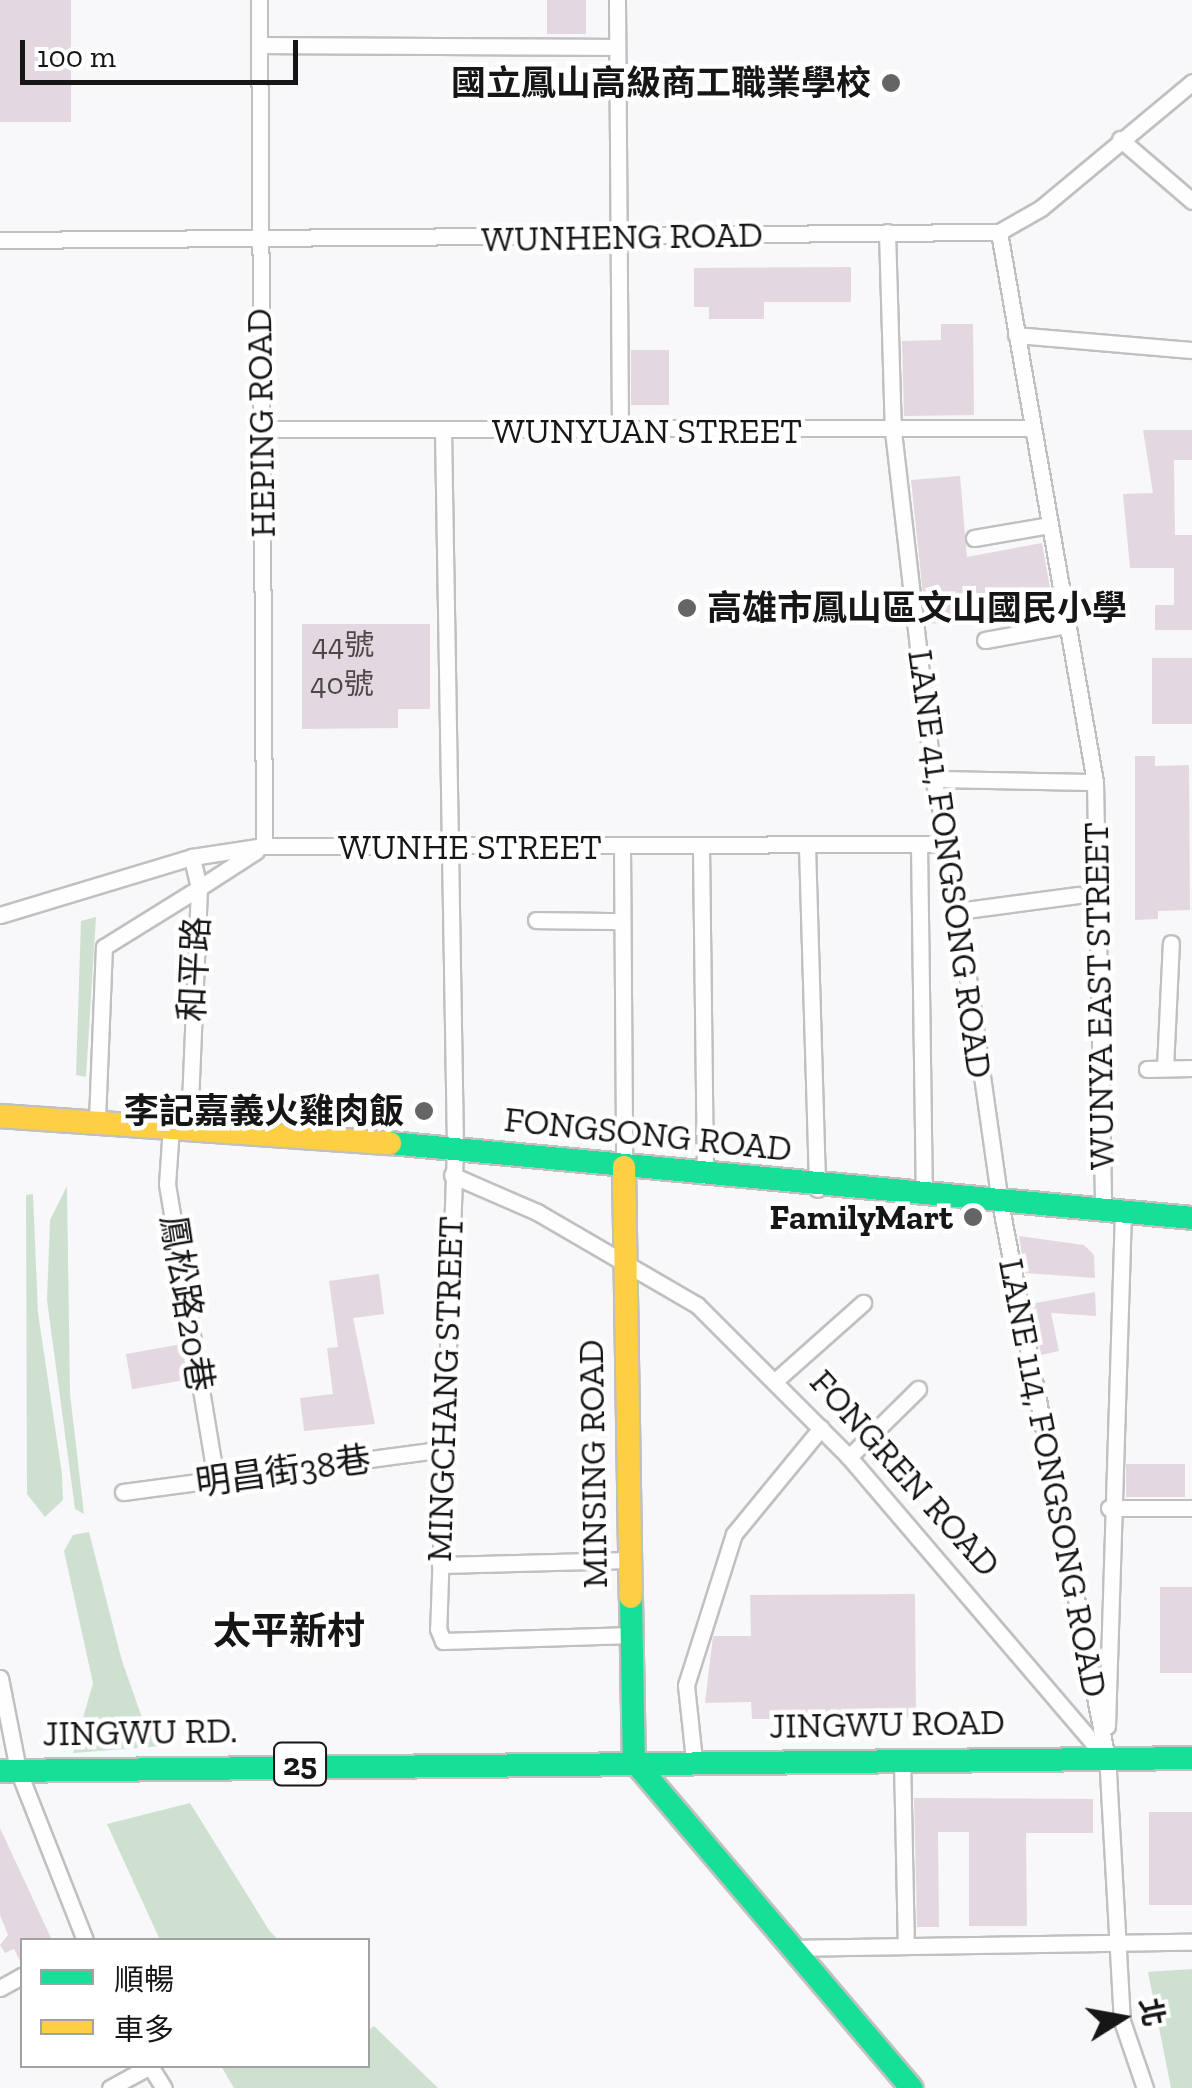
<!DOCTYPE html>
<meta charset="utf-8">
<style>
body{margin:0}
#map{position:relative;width:1192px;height:2088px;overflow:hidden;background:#f8f7f9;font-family:"Zilla Slab","Noto Sans TC",serif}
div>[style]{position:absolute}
.green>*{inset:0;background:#cee1d1}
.building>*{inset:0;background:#e4d8e0;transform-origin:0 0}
.roads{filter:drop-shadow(2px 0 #c1c0c1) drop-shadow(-2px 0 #c1c0c1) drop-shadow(0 2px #c1c0c1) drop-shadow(0 -2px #c1c0c1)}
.street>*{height:15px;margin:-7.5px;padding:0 7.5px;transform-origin:7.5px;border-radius:7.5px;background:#fefefe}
.fast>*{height:22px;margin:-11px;padding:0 11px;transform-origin:11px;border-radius:11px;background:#16e098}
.slow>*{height:22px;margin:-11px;padding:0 11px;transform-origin:11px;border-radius:11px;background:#ffcf43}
.dots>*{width:28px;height:28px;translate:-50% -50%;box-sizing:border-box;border:5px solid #fff;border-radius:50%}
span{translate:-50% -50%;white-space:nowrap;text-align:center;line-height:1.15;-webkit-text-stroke:9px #fff;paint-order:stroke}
.number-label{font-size:30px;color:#4a4649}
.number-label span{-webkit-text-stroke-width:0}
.shield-label span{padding:2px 8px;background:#fff;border:2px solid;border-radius:8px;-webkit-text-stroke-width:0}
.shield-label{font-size:32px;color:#171617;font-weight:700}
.poi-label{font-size:35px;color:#171617;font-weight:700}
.right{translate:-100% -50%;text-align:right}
.left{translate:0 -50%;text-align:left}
.street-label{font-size:35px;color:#171617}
.neighbourhood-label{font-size:38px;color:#171617;font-weight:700}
.legend{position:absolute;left:20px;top:1938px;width:350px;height:130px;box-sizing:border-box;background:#fff;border:2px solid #a2a2a2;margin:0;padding:12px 18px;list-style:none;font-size:30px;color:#171617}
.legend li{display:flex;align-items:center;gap:20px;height:50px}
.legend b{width:50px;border:2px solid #a2a2a2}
.north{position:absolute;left:1072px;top:1968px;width:100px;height:100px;-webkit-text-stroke:8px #fff;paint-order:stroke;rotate:79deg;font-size:28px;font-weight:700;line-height:40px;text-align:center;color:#171617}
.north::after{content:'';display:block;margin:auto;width:35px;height:45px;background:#171617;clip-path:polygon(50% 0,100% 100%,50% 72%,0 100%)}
.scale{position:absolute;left:20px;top:40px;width:278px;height:45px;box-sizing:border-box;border:5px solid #171617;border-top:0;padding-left:12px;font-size:30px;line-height:35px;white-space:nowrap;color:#171617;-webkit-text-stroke:8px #fff;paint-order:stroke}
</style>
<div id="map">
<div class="green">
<div style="clip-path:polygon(96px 917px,86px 1077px,76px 1075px,81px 921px)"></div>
<div style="clip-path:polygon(67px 1186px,70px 1394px,84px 1514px,75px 1509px,47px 1300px,50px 1220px)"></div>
<div style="clip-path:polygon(33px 1194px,38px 1313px,62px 1474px,63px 1500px,45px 1517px,27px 1494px,26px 1195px)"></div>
<div style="clip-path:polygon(89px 1532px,122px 1661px,146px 1729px,156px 1730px,162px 1746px,73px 1753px,93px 1683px,64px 1551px,73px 1535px)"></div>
<div style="clip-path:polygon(190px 1803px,269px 1930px,278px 1940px,160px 1940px,107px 1824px)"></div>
<div style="clip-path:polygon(1192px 1969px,1192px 2088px,1171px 2088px,1148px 1972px)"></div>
<div style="clip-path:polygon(374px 2026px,438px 2088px,234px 2088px,221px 2066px,368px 2066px,368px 2031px)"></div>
</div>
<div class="building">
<div style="left:0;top:0;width:71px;height:122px"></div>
<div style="left:547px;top:0;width:39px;height:34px"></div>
<div style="clip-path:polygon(851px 267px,851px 302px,764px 302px,764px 319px,709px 319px,709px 307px,694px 307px,694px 268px)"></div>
<div style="clip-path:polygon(941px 324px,973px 324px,974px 415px,904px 416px,902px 341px,941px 340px)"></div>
<div style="left:631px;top:350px;width:38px;height:55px"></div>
<div style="clip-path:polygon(1143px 430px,1192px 430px,1192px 460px,1174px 460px,1175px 535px,1192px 535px,1192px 630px,1155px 630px,1155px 605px,1174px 605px,1174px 568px,1130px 568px,1123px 494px,1153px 493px)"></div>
<div style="clip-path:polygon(960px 476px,967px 557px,1042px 543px,1055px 616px,986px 628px,984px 620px,926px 624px,911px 480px)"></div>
<div style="clip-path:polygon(302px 624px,430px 624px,430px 709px,398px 709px,398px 728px,302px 729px)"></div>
<div style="left:1192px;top:658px;width:66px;height:40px;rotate:90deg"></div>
<div style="clip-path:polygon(1135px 756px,1155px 756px,1155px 766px,1189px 765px,1190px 910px,1158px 911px,1158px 919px,1135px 920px)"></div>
<div style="clip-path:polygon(1019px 1236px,1084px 1245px,1094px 1255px,1095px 1278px,1025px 1273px)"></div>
<div style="clip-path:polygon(379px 1274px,384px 1314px,353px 1318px,375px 1424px,304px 1431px,300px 1398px,333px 1394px,327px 1348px,338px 1347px,329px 1281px)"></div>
<div style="clip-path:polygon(1095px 1292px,1096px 1316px,1051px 1313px,1059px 1351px,1041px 1355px,1031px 1304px)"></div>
<div style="left:182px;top:1344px;width:36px;height:57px;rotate:80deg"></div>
<div style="left:1126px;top:1464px;width:59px;height:33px"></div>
<div style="left:1192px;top:1587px;width:86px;height:32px;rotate:90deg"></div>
<div style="clip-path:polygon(915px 1594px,916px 1718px,752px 1719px,751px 1702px,705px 1703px,713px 1636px,751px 1636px,750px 1595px)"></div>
<div style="clip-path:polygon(914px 1798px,1093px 1799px,1093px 1833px,1026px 1833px,1027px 1926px,969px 1926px,969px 1832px,938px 1832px,939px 1927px,917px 1927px)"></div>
<div style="left:1192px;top:1812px;width:93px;height:43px;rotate:90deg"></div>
<div style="clip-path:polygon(0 1828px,52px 1940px,22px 1940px,22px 1965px,14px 1949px,5px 1953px,0 1945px,8px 1935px,0 1915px)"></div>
</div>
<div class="roads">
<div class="street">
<div style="left:259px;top:0;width:846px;rotate:89.66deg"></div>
<div style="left:617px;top:0;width:433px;rotate:89.6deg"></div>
<div style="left:259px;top:45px;width:358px;rotate:0.3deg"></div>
<div style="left:1120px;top:139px;width:95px;rotate:40.7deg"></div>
<div style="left:887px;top:232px;width:199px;rotate:88.3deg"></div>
<div style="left:893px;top:431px;width:350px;rotate:83.4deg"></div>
<div style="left:933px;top:779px;width:67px;rotate:76.2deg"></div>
<div style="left:949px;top:844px;width:357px;rotate:81.9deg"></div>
<div style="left:999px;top:1197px;width:572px;rotate:79.12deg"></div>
<div style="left:999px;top:232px;width:558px;rotate:80.1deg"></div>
<div style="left:0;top:240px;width:999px;rotate:-0.46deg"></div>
<div style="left:999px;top:232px;width:48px;rotate:-29.7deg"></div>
<div style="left:1041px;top:208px;width:197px;rotate:-39.8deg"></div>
<div style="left:1016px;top:335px;width:177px;rotate:4.9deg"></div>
<div style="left:262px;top:429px;width:770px;rotate:-0.07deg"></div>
<div style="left:443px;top:430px;width:718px;rotate:89.04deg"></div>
<div style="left:455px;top:1148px;width:481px;rotate:92deg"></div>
<div style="left:438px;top:1629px;width:13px;rotate:67deg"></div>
<div style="left:443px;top:1641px;width:189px;rotate:-1.8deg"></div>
<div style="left:974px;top:538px;width:76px;rotate:-9.8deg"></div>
<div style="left:985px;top:640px;width:83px;rotate:-10.4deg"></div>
<div style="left:933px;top:779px;width:162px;rotate:1.1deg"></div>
<div style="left:1095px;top:782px;width:428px;rotate:88.9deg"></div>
<div style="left:919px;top:845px;width:347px;rotate:89.2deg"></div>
<div style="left:807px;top:846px;width:343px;rotate:88.3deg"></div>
<div style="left:622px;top:847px;width:320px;rotate:89.6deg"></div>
<div style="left:701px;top:847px;width:329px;rotate:89.3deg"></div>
<div style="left:958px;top:911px;width:121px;rotate:-7.6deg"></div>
<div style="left:0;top:915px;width:201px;rotate:-16.8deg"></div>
<div style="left:192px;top:857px;width:73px;rotate:-8.7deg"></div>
<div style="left:264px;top:846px;width:685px;rotate:-0.17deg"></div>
<div style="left:536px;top:920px;width:86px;rotate:0.7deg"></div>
<div style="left:1165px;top:1068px;width:125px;rotate:-87.3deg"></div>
<div style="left:1147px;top:1069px;width:45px;rotate:-1.3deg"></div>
<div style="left:97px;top:1120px;width:173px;rotate:-87.7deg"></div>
<div style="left:104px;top:947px;width:112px;rotate:-31.8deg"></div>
<div style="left:199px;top:888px;width:32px;rotate:-103deg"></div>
<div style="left:171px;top:1126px;width:58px;rotate:93.9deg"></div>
<div style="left:167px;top:1184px;width:300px;rotate:80.6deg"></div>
<div style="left:189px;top:1127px;width:239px;rotate:-87.6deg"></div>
<div style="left:199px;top:888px;width:68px;rotate:-33deg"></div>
<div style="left:452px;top:1175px;width:93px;rotate:23.5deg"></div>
<div style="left:537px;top:1212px;width:185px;rotate:30.2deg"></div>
<div style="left:697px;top:1305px;width:215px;rotate:45deg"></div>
<div style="left:849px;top:1457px;width:393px;rotate:49.5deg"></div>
<div style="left:775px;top:1381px;width:118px;rotate:-41.6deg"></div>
<div style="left:849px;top:1457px;width:97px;rotate:-44.6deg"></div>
<div style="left:123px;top:1492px;width:324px;rotate:-7.6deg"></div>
<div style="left:1109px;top:1508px;width:83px"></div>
<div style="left:440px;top:1565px;width:190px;rotate:-1.5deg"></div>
<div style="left:0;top:1678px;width:94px;rotate:78.9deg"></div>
<div style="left:18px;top:1770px;width:183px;rotate:68.5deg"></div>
<div style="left:1107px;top:1726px;width:515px;rotate:-88.22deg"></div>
<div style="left:1107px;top:1754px;width:267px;rotate:86.8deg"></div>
<div style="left:1122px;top:2021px;width:71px;rotate:71.1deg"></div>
<div style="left:902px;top:1759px;width:187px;rotate:88.8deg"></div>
<div style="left:694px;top:1760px;width:75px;rotate:-96.1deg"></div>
<div style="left:686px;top:1685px;width:158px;rotate:-72.4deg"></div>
<div style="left:734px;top:1534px;width:137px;rotate:-50.6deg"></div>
<div style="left:793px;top:1948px;width:399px;rotate:-0.9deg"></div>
<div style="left:0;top:1988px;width:25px;rotate:-29deg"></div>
<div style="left:150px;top:2066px;width:26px;rotate:58deg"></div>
<div style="left:110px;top:2088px;width:46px;rotate:-28.8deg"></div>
</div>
<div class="fast">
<div style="left:390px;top:1143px;width:805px;rotate:5.34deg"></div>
<div style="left:631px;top:1597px;width:164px;rotate:89deg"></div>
<div style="left:634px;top:1761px;width:429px;rotate:49.7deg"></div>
<div style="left:0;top:1771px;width:1192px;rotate:-0.62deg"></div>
</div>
<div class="slow">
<div style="left:0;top:1116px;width:391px;rotate:4deg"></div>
<div style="left:624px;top:1167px;width:430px;rotate:89.1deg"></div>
</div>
</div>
<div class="dots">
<div style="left:891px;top:83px;background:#666566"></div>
<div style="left:687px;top:608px;background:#666566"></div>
<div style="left:424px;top:1111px;background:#666566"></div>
<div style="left:973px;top:1217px;background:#666566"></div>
</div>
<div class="number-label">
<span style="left:343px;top:645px">44號</span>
<span style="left:342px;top:684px">40號</span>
</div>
<div class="shield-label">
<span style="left:300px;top:1764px">25</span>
</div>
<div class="poi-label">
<span class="right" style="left:871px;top:83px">國立鳳山高級商工職業學校</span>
<span class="left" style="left:707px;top:608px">高雄市鳳山區文山國民小學</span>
<span class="right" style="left:404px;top:1111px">李記嘉義火雞肉飯</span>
<span class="right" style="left:953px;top:1217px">FamilyMart</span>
</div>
<div class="street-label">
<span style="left:622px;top:237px;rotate:-1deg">WUNHENG ROAD</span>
<span style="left:261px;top:423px;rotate:-91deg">HEPING ROAD</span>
<span style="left:647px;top:431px">WUNYUAN STREET</span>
<span style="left:470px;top:847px">WUNHE STREET</span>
<span style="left:950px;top:864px;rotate:82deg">LANE 41, FONGSONG ROAD</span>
<span style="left:194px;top:969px;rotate:-87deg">和平路</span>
<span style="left:1099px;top:996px;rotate:-91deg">WUNYA EAST STREET</span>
<span style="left:648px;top:1134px;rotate:6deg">FONGSONG ROAD</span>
<span style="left:187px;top:1303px;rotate:81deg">鳳松路20巷</span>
<span style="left:445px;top:1389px;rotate:-88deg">MINGCHANG STREET</span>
<span style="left:593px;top:1464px;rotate:-91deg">MINSING ROAD</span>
<span style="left:283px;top:1471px;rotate:-8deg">明昌街38巷</span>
<span style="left:905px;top:1473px;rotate:48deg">FONGREN ROAD</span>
<span style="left:1053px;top:1478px;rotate:79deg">LANE 114, FONGSONG ROAD</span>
<span style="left:887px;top:1724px;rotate:-1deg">JINGWU ROAD</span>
<span style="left:140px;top:1732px;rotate:-1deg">JINGWU RD.</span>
</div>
<div class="neighbourhood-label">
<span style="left:289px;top:1632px">太平新村</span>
</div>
<ul class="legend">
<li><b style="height:12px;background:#16e098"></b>順暢</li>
<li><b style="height:12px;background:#ffcf43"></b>車多</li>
</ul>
<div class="north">北</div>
<div class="scale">100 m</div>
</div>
